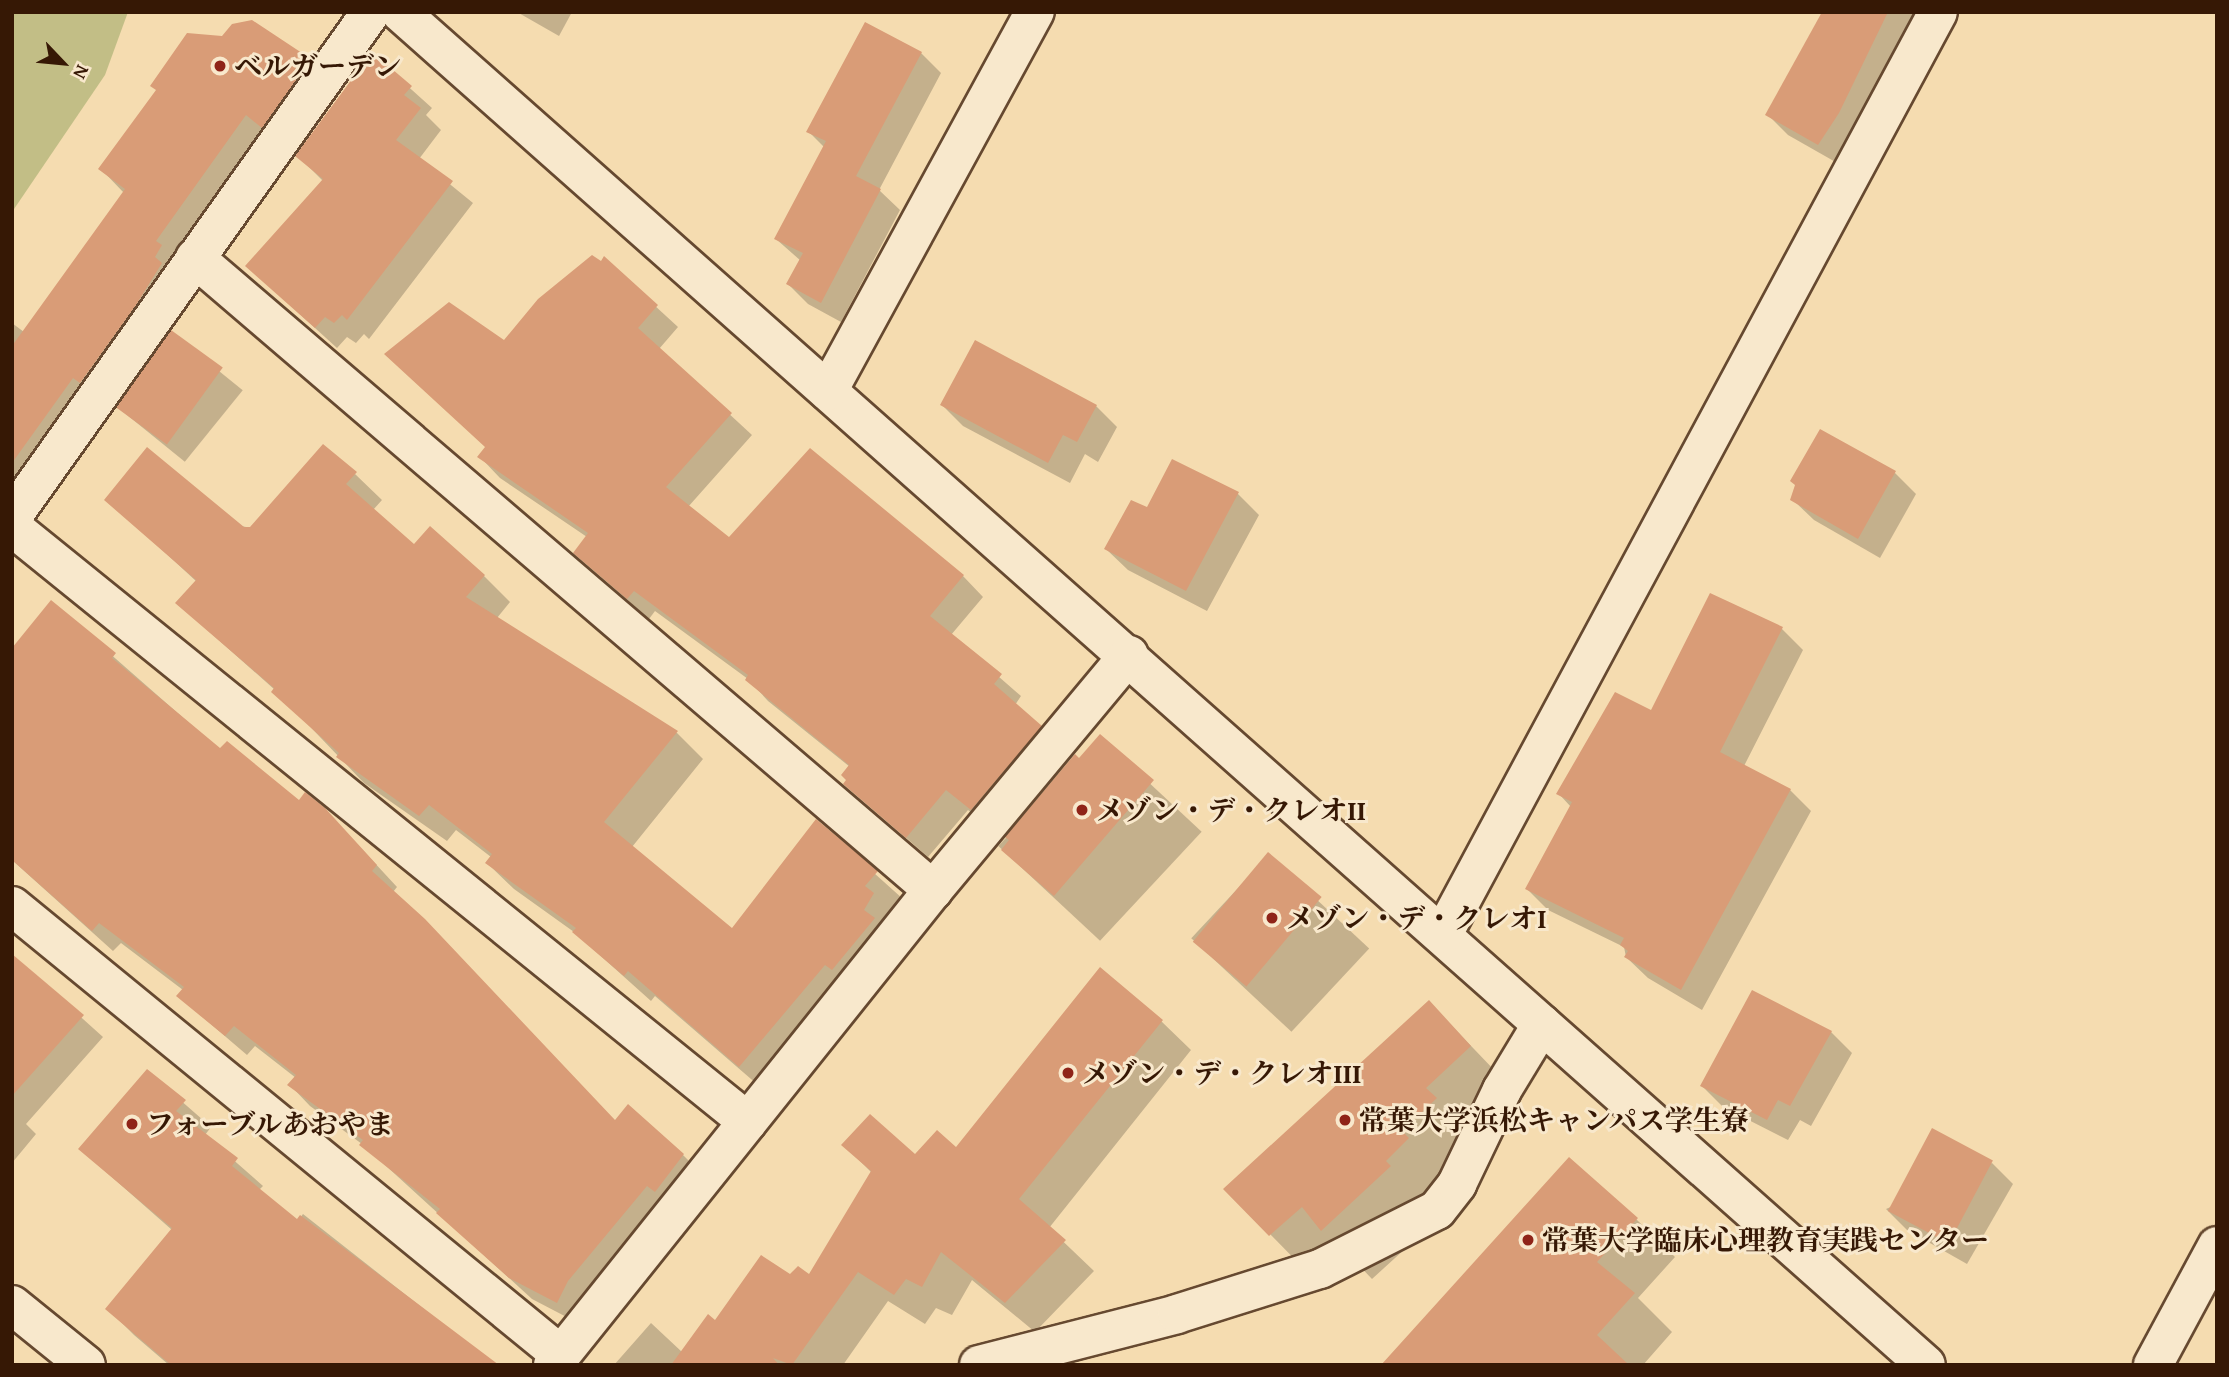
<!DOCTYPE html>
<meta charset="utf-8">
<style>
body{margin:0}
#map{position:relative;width:2229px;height:1377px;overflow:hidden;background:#f5dcb0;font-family:"Gentium Book Plus","Noto Serif JP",serif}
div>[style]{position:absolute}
.green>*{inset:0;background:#c2be86}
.shadow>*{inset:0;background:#0003;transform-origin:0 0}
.building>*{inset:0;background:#d99c77;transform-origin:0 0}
.roads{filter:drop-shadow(2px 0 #664930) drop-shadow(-2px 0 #664930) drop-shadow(0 2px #664930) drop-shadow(0 -2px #664930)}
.minor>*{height:38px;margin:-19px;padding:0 19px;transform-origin:19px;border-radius:19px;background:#f8e8cc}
.dots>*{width:19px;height:19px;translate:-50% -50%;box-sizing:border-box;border:4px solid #f8e8cc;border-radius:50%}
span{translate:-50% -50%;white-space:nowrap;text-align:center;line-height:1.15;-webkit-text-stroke:6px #f8e8cc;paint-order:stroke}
.poi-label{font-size:28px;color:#361805;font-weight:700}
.left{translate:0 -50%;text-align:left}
.frame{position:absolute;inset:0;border:14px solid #361805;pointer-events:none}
.north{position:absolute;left:28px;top:28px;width:70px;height:70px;-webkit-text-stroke:5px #f8e8cc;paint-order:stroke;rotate:116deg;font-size:19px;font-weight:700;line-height:28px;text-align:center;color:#361805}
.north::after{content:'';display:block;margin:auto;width:24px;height:32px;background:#361805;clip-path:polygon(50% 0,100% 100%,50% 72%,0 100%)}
</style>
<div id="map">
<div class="green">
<div style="clip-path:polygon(12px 12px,128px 12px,105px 75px,12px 212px)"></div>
</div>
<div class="shadow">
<div style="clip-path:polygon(517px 12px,572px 12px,559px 36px)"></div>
<div style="clip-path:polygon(1832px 12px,1951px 12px,1839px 164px,1788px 135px,1767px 114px)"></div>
<div style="clip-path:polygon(921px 53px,941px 73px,879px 190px,900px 210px,841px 322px,808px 304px,788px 284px,801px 261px,776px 239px,825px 148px,808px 131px)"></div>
<div style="clip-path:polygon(372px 54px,432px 108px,426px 115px,441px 130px,419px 159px,473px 203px,369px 339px,364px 334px,356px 343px,347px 337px,337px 348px,247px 266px,323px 181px,298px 156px)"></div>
<div style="clip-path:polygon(309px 61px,336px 87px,12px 527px,12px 323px,24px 332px,124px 193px,101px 169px)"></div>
<div style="clip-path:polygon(604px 259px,678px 327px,659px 349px,752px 435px,688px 507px,729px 540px,963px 576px,983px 597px,951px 635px,1021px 696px,1015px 705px,1061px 748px,993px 830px,968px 810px,928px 857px,845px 784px,850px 767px,768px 701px,748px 679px,655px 611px,649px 619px,575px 553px,587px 537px,500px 478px,480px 457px,486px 448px,505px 343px)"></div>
<div style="left:172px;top:333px;width:91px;height:92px;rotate:39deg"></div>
<div style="clip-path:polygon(942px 405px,1096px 406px,1117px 427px,1098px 462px,1085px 454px,1070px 483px,963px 426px)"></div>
<div style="clip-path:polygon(1173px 461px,1238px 494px,1259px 515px,1207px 611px,1128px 570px,1106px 549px,1148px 509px)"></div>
<div style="clip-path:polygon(1895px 473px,1916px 494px,1880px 558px,1814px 520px,1792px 499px)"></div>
<div style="clip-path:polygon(355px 474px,382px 500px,373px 510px,414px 546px,484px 576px,510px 602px,497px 618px,677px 733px,703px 759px,632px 847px,732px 930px,816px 821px,903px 899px,766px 1092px,655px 996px,651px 1001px,574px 932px,514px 889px,487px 863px,491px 857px,456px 830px,447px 841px,364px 783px,275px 690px,177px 603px,197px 582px,107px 499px,251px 528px)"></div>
<div style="clip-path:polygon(1711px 595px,1782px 629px,1803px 650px,1744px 766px,1790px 790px,1811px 811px,1702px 1010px,1648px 978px,1626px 957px,1624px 947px,1548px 910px,1527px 889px,1571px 807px,1559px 794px,1651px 712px)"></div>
<div style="clip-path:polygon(51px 602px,221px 751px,346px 832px,397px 887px,393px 892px,616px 1122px,683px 1155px,704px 1176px,578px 1323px,532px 1299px,362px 1144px,310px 1106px,290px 1085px,296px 1078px,255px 1046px,247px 1055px,178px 996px,183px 990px,121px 943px,113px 951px,12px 860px,12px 651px)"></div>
<div style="left:1100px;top:737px;width:139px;height:149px;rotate:43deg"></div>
<div style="left:1269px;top:855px;width:137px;height:114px;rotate:43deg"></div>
<div style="clip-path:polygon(23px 965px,103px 1037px,26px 1124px,36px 1134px,12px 1163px,12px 978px)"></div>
<div style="clip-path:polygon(1429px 1002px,1520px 1097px,1440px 1217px,1372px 1279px,1351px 1257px,1320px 1285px,1226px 1189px)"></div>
<div style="clip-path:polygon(1161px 1021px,1191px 1050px,1049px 1228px,1094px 1271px,1035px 1332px,972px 1280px,952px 1315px,936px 1308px,925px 1324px,888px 1301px,843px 1365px,614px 1365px,651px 1323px,682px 1352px,715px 1322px,791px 1276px,809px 1277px,872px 1173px,844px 1145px,915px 1156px,956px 1150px)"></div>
<div style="clip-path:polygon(1831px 1032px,1852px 1053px,1811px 1126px,1800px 1120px,1788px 1140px,1723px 1107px,1702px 1086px)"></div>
<div style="clip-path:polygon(147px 1071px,211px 1127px,205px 1135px,263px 1186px,259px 1190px,297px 1222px,303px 1214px,495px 1365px,169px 1365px,134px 1335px,108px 1309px,172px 1230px,80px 1149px)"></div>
<div style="clip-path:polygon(1992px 1163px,2013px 1184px,1967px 1264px,1907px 1230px,1886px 1209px)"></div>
<div style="clip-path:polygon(1636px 1219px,1675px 1257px,1638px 1298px,1672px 1332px,1643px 1365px,1383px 1365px)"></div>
</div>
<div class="building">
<div style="clip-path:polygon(1822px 12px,1888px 12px,1839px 113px,1818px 145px,1765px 115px)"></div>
<div style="clip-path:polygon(252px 20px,311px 59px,262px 128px,246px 115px,156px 241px,162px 245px,155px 257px,162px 263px,136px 305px,80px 383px,73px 378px,12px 463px,12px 346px,125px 189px,98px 169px,156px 90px,150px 86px,187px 33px,222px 36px,232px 24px)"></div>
<div style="clip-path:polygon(865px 22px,922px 52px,856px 176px,881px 189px,821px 303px,786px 284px,803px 253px,774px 239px,826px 141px,806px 132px)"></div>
<div style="clip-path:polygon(372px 52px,412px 86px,404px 95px,421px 108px,396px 140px,453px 181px,347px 320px,342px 315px,334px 323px,325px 317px,315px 328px,245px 266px,323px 179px,295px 156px)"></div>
<div style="clip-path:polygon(592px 255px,601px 261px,604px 256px,658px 305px,638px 328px,732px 413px,666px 487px,729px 537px,810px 448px,964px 575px,930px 616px,1002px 674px,994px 684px,1042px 726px,971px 810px,946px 790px,906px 838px,843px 784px,846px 780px,841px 775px,849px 765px,745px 680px,748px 675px,634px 591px,627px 599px,573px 553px,588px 533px,477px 457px,485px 447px,384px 354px,449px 302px,504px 340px,538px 299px)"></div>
<div style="left:171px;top:330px;width:64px;height:95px;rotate:36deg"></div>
<div style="clip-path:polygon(975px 340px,1097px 405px,1077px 442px,1063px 435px,1048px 463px,940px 405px)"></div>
<div style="clip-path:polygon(1820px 429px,1896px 471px,1858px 539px,1790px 500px,1795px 485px,1790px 481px)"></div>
<div style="clip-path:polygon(323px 444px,357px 472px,346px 484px,414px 544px,430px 526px,485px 575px,466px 597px,678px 731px,604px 822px,732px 928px,816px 819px,878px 871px,865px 886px,874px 893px,864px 910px,875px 918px,832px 970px,825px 965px,739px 1067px,628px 971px,624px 976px,572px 932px,576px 928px,485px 863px,492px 854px,429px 805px,419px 816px,336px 757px,339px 753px,271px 692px,274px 688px,175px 603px,196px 580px,104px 500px,147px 447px,244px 527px,250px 527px)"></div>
<div style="clip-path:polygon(1172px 459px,1239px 492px,1186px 591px,1104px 549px,1131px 500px,1147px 507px)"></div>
<div style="clip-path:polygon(1710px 593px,1783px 627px,1720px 752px,1791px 789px,1681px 990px,1624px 957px,1628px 951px,1620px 945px,1624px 938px,1525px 889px,1572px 802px,1556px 794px,1615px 692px,1651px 710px)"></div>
<div style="clip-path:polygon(51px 600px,116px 653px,112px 658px,220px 748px,227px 741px,299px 800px,305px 792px,325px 808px,377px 865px,372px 871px,425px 919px,615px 1120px,628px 1104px,684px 1154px,655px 1192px,647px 1186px,568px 1281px,557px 1303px,509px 1278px,436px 1213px,440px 1209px,359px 1145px,363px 1140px,287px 1085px,296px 1075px,234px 1026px,225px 1036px,176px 996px,184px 987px,99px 923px,92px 931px,12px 860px,12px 648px)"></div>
<div style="clip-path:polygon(1100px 734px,1154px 780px,1054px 896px,1001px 850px,1009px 840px,1005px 837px,1075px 754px,1079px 758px)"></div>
<div style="left:1268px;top:852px;width:70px;height:117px;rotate:40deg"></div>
<div style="clip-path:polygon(12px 954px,84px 1015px,12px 1096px)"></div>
<div style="clip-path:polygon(1100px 967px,1163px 1020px,1019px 1199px,1066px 1240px,1005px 1303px,941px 1252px,922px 1287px,906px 1279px,894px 1295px,858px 1272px,792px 1365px,773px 1358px,779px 1365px,671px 1365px,708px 1314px,715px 1320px,761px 1255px,790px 1274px,798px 1266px,809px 1274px,871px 1171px,841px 1145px,870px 1114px,915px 1154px,937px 1130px,956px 1147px)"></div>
<div style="clip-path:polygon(1752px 990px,1832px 1031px,1790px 1106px,1778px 1100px,1767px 1120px,1700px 1086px)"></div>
<div style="clip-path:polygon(1429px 1000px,1471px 1046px,1426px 1088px,1437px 1098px,1402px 1131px,1409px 1138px,1386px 1161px,1391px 1166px,1321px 1231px,1302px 1207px,1269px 1236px,1223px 1189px)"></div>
<div style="clip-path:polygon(147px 1069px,186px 1100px,176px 1111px,238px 1158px,232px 1166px,297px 1219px,300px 1215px,499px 1365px,171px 1365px,105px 1309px,172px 1228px,78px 1149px)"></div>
<div style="left:1932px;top:1128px;width:69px;height:94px;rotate:28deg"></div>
<div style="clip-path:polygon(1569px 1157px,1638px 1218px,1597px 1262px,1635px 1293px,1597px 1335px,1629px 1365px,1381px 1365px)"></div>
</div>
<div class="roads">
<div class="minor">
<div style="left:400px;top:12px;width:2039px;rotate:41.56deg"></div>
<div style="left:195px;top:258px;width:972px;rotate:40.58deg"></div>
<div style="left:933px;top:890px;width:306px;rotate:-50.2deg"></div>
<div style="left:828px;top:391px;width:432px;rotate:-61.4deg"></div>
<div style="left:12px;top:517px;width:620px;rotate:-54.59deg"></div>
<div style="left:12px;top:527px;width:946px;rotate:38.95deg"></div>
<div style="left:12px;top:906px;width:709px;rotate:39.28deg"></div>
<div style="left:1443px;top:934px;width:1046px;rotate:-61.77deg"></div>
<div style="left:12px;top:1305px;width:95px;rotate:39deg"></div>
<div style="left:553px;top:1365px;width:608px;rotate:-51.34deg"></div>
<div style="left:979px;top:1365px;width:204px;rotate:-14.4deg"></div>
<div style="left:1177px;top:1314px;width:150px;rotate:-17.5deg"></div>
<div style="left:1320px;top:1269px;width:131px;rotate:-26.8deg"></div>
<div style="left:1437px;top:1210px;width:33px;rotate:-52deg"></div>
<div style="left:1457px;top:1184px;width:104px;rotate:-64.4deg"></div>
<div style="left:1502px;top:1090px;width:77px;rotate:-58.8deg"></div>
<div style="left:2153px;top:1365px;width:135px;rotate:-61.7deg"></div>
</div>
</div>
<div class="dots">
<div style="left:220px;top:66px;background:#8f2418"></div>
<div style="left:1082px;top:810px;background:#8f2418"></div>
<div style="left:1272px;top:918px;background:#8f2418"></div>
<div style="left:1068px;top:1073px;background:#8f2418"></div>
<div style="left:1345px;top:1120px;background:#8f2418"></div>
<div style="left:132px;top:1124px;background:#8f2418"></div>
<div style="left:1528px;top:1240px;background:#8f2418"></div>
</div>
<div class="poi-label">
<span class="left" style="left:234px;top:66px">ベルガーデン</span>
<span class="left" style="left:1096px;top:810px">メゾン・デ・クレオⅡ</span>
<span class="left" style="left:1286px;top:918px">メゾン・デ・クレオⅠ</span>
<span class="left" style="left:1082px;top:1073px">メゾン・デ・クレオⅢ</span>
<span class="left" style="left:1359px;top:1120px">常葉大学浜松キャンパス学生寮</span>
<span class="left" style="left:146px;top:1124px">フォーブルあおやま</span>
<span class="left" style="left:1542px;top:1240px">常葉大学臨床心理教育実践センター</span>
</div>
<div class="frame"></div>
<div class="north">N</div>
</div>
